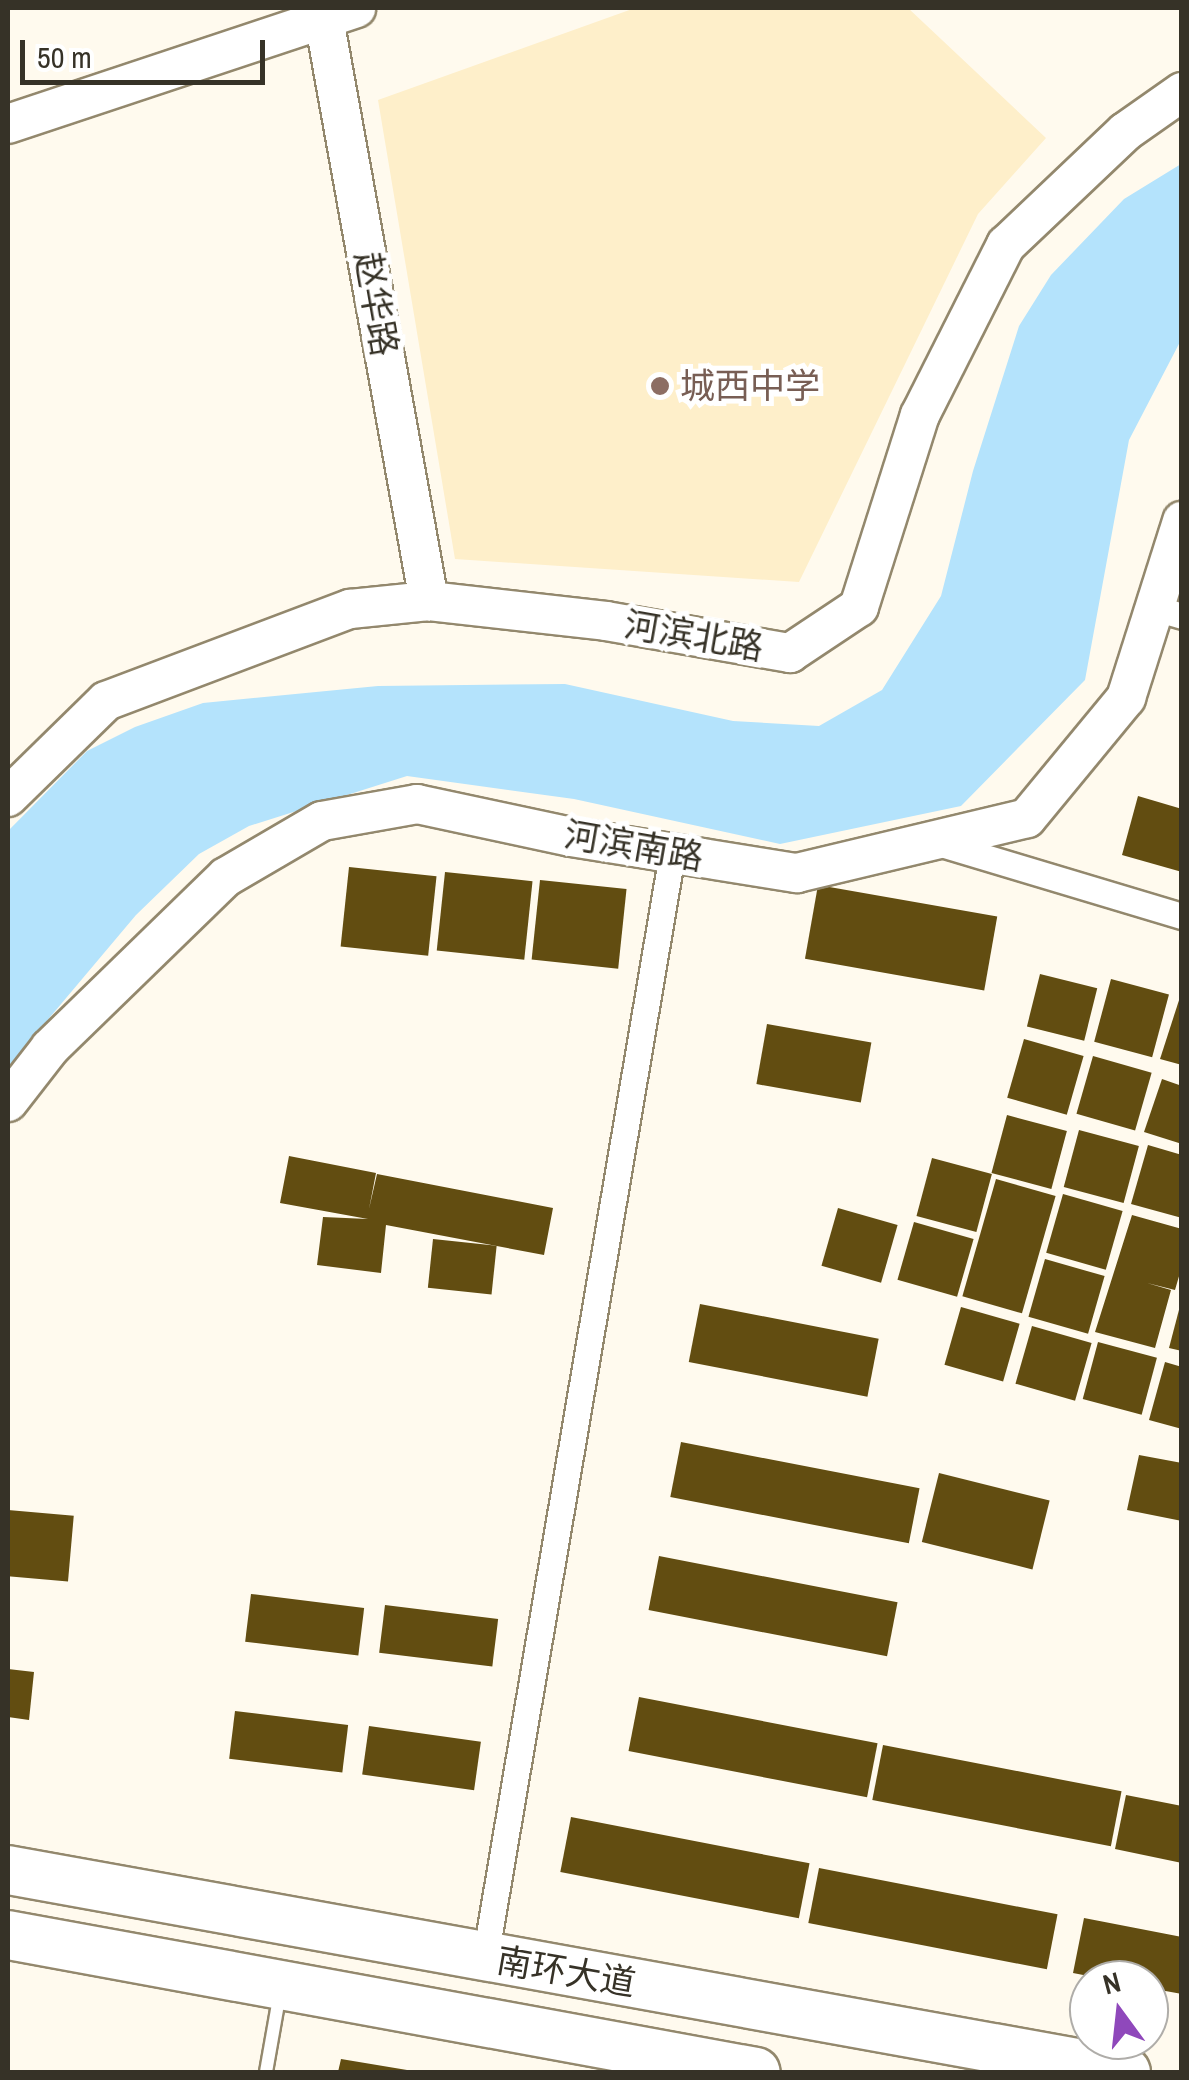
<!DOCTYPE html>
<meta charset="utf-8">
<style>
body{margin:0}
#map{position:relative;width:1189px;height:2080px;overflow:hidden;background:#fffaee;font-family:"Archivo Narrow","Noto Sans SC",sans-serif}
div>[style]{position:absolute}
.built>*{inset:0;background:#feefca}
.water>*{inset:0;background:#b4e3fc}
.building>*{inset:0;background:#624d11;transform-origin:0 0}
.roads{filter:drop-shadow(2px 0 #93886d) drop-shadow(-2px 0 #93886d) drop-shadow(0 2px #93886d) drop-shadow(0 -2px #93886d)}
.lane>*{height:12px;margin:-6px;padding:0 6px;transform-origin:6px;border-radius:6px;background:#fff}
.street>*{height:25px;margin:-12.5px;padding:0 12.5px;transform-origin:12.5px;border-radius:12.5px;background:#fff}
.secondary>*{height:38px;margin:-19px;padding:0 19px;transform-origin:19px;border-radius:19px;background:#fff}
.highway>*{height:48px;margin:-24px;padding:0 24px;transform-origin:24px;border-radius:24px;background:#fff}
.dots>*{width:28px;height:28px;translate:-50% -50%;box-sizing:border-box;border:5px solid #fff;border-radius:50%}
span{translate:-50% -50%;white-space:nowrap;text-align:center;line-height:1.15;-webkit-text-stroke:10px #fff;paint-order:stroke}
.street-label{font-size:35px;color:#363227}
.education-label{font-size:35px;color:#785e54}
.left{translate:0 -50%;text-align:left}
.frame{position:absolute;inset:0;border:10px solid #363227;pointer-events:none}
.north{position:absolute;left:1069px;top:1960px;width:100px;height:100px;box-sizing:border-box;background:#fff;border:2px solid #afada9;border-radius:50%;rotate:345deg;font-size:28px;font-weight:700;line-height:40px;text-align:center;color:#363227}
.north::after{content:'';display:block;margin:auto;width:35px;height:45px;background:#8f48bb;clip-path:polygon(50% 0,100% 100%,50% 72%,0 100%)}
.scale{position:absolute;left:20px;top:40px;width:245px;height:45px;box-sizing:border-box;border:5px solid #363227;border-top:0;padding-left:12px;font-size:30px;line-height:35px;white-space:nowrap;color:#363227;-webkit-text-stroke:8px #fff;paint-order:stroke}
</style>
<div id="map">
<div class="built">
<div style="clip-path:polygon(635px 8px,908px 8px,1046px 138px,978px 214px,799px 582px,455px 559px,378px 100px)"></div>
</div>
<div class="water">
<div style="clip-path:polygon(1181px 164px,1181px 340px,1129px 440px,1085px 680px,961px 806px,780px 844px,574px 799px,407px 776px,249px 826px,199px 854px,136px 915px,8px 1067px,8px 831px,87px 751px,135px 727px,203px 703px,378px 686px,565px 684px,733px 721px,819px 726px,882px 690px,941px 596px,973px 471px,1019px 326px,1051px 275px,1124px 199px)"></div>
</div>
<div class="building">
<div style="clip-path:polygon(1138px 796px,1182px 809px,1182px 872px,1122px 855px)"></div>
<div style="left:349px;top:867px;width:88px;height:80px;rotate:6deg"></div>
<div style="left:445px;top:872px;width:88px;height:79px;rotate:6deg"></div>
<div style="left:540px;top:880px;width:87px;height:80px;rotate:6deg"></div>
<div style="left:818px;top:885px;width:182px;height:75px;rotate:10deg"></div>
<div style="left:1040px;top:974px;width:59px;height:54px;rotate:14deg"></div>
<div style="left:1111px;top:979px;width:60px;height:65px;rotate:15deg"></div>
<div style="clip-path:polygon(1181px 994px,1182px 994px,1182px 1065px,1160px 1059px)"></div>
<div style="left:767px;top:1024px;width:106px;height:61px;rotate:10deg"></div>
<div style="left:1024px;top:1039px;width:62px;height:61px;rotate:16deg"></div>
<div style="left:1093px;top:1056px;width:61px;height:60px;rotate:16deg"></div>
<div style="clip-path:polygon(1162px 1079px,1182px 1086px,1182px 1144px,1144px 1132px)"></div>
<div style="left:1007px;top:1115px;width:62px;height:60px;rotate:15deg"></div>
<div style="left:1079px;top:1130px;width:62px;height:59px;rotate:15deg"></div>
<div style="clip-path:polygon(1148px 1145px,1182px 1155px,1182px 1218px,1131px 1204px)"></div>
<div style="clip-path:polygon(289px 1156px,376px 1173px,369px 1209px,377px 1174px,553px 1208px,544px 1255px,386px 1225px,381px 1273px,317px 1265px,323px 1217px,368px 1219px,280px 1203px)"></div>
<div style="left:932px;top:1158px;width:62px;height:60px;rotate:15deg"></div>
<div style="left:996px;top:1179px;width:62px;height:122px;rotate:16deg"></div>
<div style="left:1063px;top:1194px;width:62px;height:61px;rotate:16deg"></div>
<div style="left:838px;top:1208px;width:62px;height:60px;rotate:16deg"></div>
<div style="clip-path:polygon(1132px 1215px,1182px 1229px,1182px 1266px,1175px 1290px,1147px 1283px,1171px 1290px,1155px 1348px,1095px 1332px)"></div>
<div style="left:914px;top:1222px;width:62px;height:60px;rotate:16deg"></div>
<div style="left:433px;top:1239px;width:64px;height:49px;rotate:6deg"></div>
<div style="left:1045px;top:1259px;width:62px;height:60px;rotate:16deg"></div>
<div style="left:700px;top:1304px;width:182px;height:59px;rotate:11deg"></div>
<div style="clip-path:polygon(1180px 1306px,1182px 1306px,1182px 1351px,1169px 1348px)"></div>
<div style="left:961px;top:1307px;width:61px;height:60px;rotate:16deg"></div>
<div style="left:1032px;top:1326px;width:62px;height:60px;rotate:16deg"></div>
<div style="left:1098px;top:1342px;width:61px;height:59px;rotate:15deg"></div>
<div style="clip-path:polygon(1165px 1362px,1182px 1367px,1182px 1429px,1149px 1420px)"></div>
<div style="left:681px;top:1442px;width:243px;height:56px;rotate:11deg"></div>
<div style="clip-path:polygon(1139px 1455px,1182px 1463px,1182px 1521px,1127px 1510px)"></div>
<div style="left:939px;top:1473px;width:114px;height:71px;rotate:14deg"></div>
<div style="left:8px;top:1510px;width:66px;height:66px;rotate:5deg"></div>
<div style="left:659px;top:1556px;width:243px;height:55px;rotate:11deg"></div>
<div style="left:251px;top:1594px;width:114px;height:48px;rotate:7deg"></div>
<div style="left:385px;top:1605px;width:114px;height:48px;rotate:7deg"></div>
<div style="clip-path:polygon(8px 1669px,34px 1672px,29px 1720px,8px 1717px)"></div>
<div style="left:639px;top:1697px;width:243px;height:55px;rotate:11deg"></div>
<div style="left:235px;top:1711px;width:114px;height:48px;rotate:7deg"></div>
<div style="left:369px;top:1726px;width:113px;height:49px;rotate:8deg"></div>
<div style="left:883px;top:1745px;width:243px;height:56px;rotate:11deg"></div>
<div style="clip-path:polygon(1126px 1795px,1182px 1806px,1182px 1863px,1115px 1849px)"></div>
<div style="left:571px;top:1817px;width:243px;height:56px;rotate:11deg"></div>
<div style="left:819px;top:1868px;width:243px;height:56px;rotate:11deg"></div>
<div style="clip-path:polygon(1084px 1918px,1182px 1937px,1182px 1994px,1149px 1988px,1149px 1980px,1109px 1980px,1073px 1973px)"></div>
<div style="clip-path:polygon(341px 2059px,407px 2070px,407px 2072px,338px 2072px)"></div>
</div>
<div class="roads">
<div class="lane">
<div style="left:266px;top:2072px;width:80px;rotate:-80deg"></div>
</div>
<div class="street">
<div style="left:1151px;top:607px;width:32px;rotate:16deg"></div>
<div style="left:935px;top:842px;width:258px;rotate:16.7deg"></div>
<div style="left:485px;top:1958px;width:1120px;rotate:-80.39deg"></div>
</div>
<div class="secondary">
<div style="left:322px;top:8px;width:603px;rotate:79.77deg"></div>
<div style="left:8px;top:124px;width:367px;rotate:-18.4deg"></div>
<div style="left:8px;top:797px;width:137px;rotate:-44.4deg"></div>
<div style="left:106px;top:701px;width:261px;rotate:-20.7deg"></div>
<div style="left:350px;top:609px;width:79px;rotate:-5.8deg"></div>
<div style="left:429px;top:601px;width:178px;rotate:6.4deg"></div>
<div style="left:606px;top:621px;width:187px;rotate:9.9deg"></div>
<div style="left:790px;top:653px;width:83px;rotate:-33.7deg"></div>
<div style="left:859px;top:607px;width:201px;rotate:-72.4deg"></div>
<div style="left:920px;top:415px;width:191px;rotate:-63.2deg"></div>
<div style="left:1006px;top:245px;width:164px;rotate:-43.5deg"></div>
<div style="left:1125px;top:132px;width:70px;rotate:-35.1deg"></div>
<div style="left:8px;top:1102px;width:68px;rotate:-52.1deg"></div>
<div style="left:50px;top:1048px;width:245px;rotate:-44.2deg"></div>
<div style="left:226px;top:877px;width:111px;rotate:-30.3deg"></div>
<div style="left:322px;top:821px;width:97px;rotate:-10.1deg"></div>
<div style="left:417px;top:804px;width:157px;rotate:12.1deg"></div>
<div style="left:571px;top:837px;width:229px;rotate:9.1deg"></div>
<div style="left:797px;top:873px;width:236px;rotate:-13.4deg"></div>
<div style="left:1027px;top:818px;width:156px;rotate:-50.5deg"></div>
<div style="left:1126px;top:698px;width:186px;rotate:-72.4deg"></div>
</div>
<div class="highway">
<div style="left:8px;top:1870px;width:1136px;rotate:10.24deg"></div>
<div style="left:8px;top:1935px;width:760px;rotate:10.38deg"></div>
</div>
</div>
<div class="dots">
<div style="left:660px;top:386px;background:#8d6e63"></div>
</div>
<div class="street-label">
<span style="left:376px;top:304px;rotate:80deg">赵华路</span>
<span style="left:694px;top:636px;rotate:10deg">河滨北路</span>
<span style="left:634px;top:846px;rotate:10deg">河滨南路</span>
<span style="left:566px;top:1972px;rotate:10deg">南环大道</span>
</div>
<div class="education-label">
<span class="left" style="left:680px;top:386px">城西中学</span>
</div>
<div class="frame"></div>
<div class="north">N</div>
<div class="scale">50 m</div>
</div>
